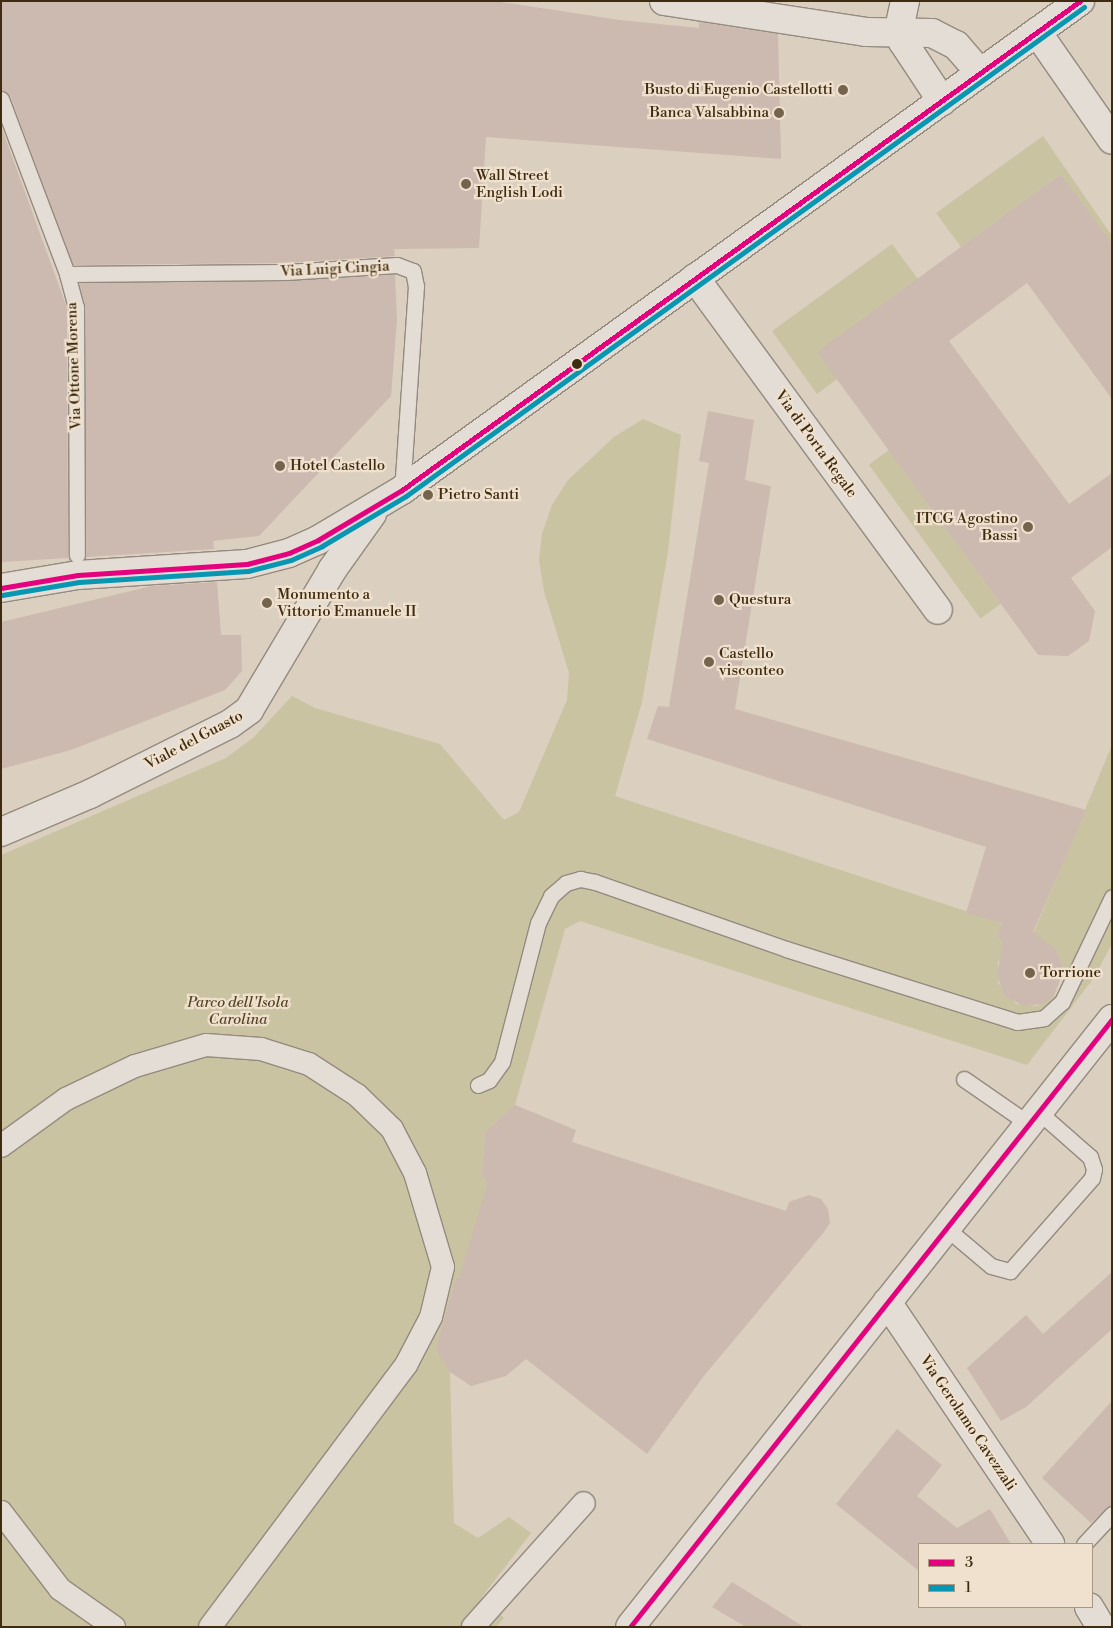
<!DOCTYPE html>
<style>
body{margin:0}
#map{position:relative;width:1113px;height:1628px;overflow:hidden;background:#dbcfbf;font-family:"Libre Bodoni",serif}
div>[style]{position:absolute}
.green>*{inset:0;background:#cac3a1;transform-origin:0 0}
.building>*{inset:0;background:#ccb9af}
.roads{filter:drop-shadow(1px 0 #948a7e) drop-shadow(-1px 0 #948a7e) drop-shadow(0 1px #948a7e) drop-shadow(0 -1px #948a7e)}
.service>*{height:15px;margin:-7.5px;padding:0 7.5px;transform-origin:7.5px;border-radius:7.5px;background:#e3ddd5}
.pedestrian>*{height:22px;margin:-11px;padding:0 11px;transform-origin:11px;border-radius:11px;background:#e3ddd5}
.minor>*{height:28px;margin:-14px;padding:0 14px;transform-origin:14px;border-radius:14px;background:#e3ddd5}
.tertiary>*{height:28px;margin:-14px;padding:0 14px;transform-origin:14px;border-radius:14px;background:#e3ddd5}
.bus-1>*{height:5px;margin:-2.5px;padding:0 2.5px;transform-origin:2.5px;border-radius:2.5px;background:#e5007d}
.bus-2>*{height:5px;margin:-2.5px;padding:0 2.5px;transform-origin:2.5px;border-radius:2.5px;background:#0996b2}
.dots>*{width:14px;height:14px;translate:-50% -50%;box-sizing:border-box;border:2px solid #efe1ce;border-radius:50%}
span{translate:-50% -50%;white-space:nowrap;text-align:center;line-height:1.15;-webkit-text-stroke:4.5px #efe1ce;paint-order:stroke}
.poi-label{font-size:15px;color:#3e2b10}
.right{translate:-100% -50%;text-align:right}
.left{translate:0 -50%;text-align:left}
.street-label{font-size:15px;color:#3e2b10}
.park-label{font-size:15px;color:#574728;font-style:italic}
.frame{position:absolute;inset:0;border:2px solid #3e2b10;pointer-events:none}
.legend{position:absolute;left:918px;top:1543px;width:175px;height:65px;box-sizing:border-box;background:#efe1ce;border:1px solid #a89882;margin:0;padding:6px 9px;list-style:none;font-size:15px;color:#3e2b10}
.legend li{display:flex;align-items:center;gap:10px;height:25px}
.legend b{width:25px;border:1px solid #a89882}
</style>
<div id="map">
<div class="green">
<div style="clip-path:polygon(1043px 136px,1112px 236px,1112px 247px,1061px 174px,961px 247px,936px 213px)"></div>
<div style="clip-path:polygon(892px 244px,918px 279px,818px 352px,837px 379px,817px 394px,772px 331px)"></div>
<div style="clip-path:polygon(643px 419px,681px 435px,668px 552px,642px 702px,615px 796px,1002px 923px,997px 938px,1013px 943px,998px 962px,998px 983px,1016px 1004px,1037px 1006px,1055px 996px,1063px 983px,1064px 969px,1056px 950px,1031px 939px,1112px 745px,1112px 944px,1093px 979px,1027px 1065px,580px 921px,565px 929px,515px 1105px,485px 1132px,482px 1175px,487px 1185px,463px 1279px,456px 1277px,437px 1344px,450px 1372px,454px 1523px,478px 1538px,509px 1517px,531px 1533px,482px 1597px,504px 1618px,496px 1627px,1px 1627px,1px 855px,226px 758px,254px 737px,292px 696px,315px 708px,440px 744px,504px 820px,519px 812px,567px 700px,569px 673px,544px 591px,539px 560px,542px 534px,552px 505px,568px 480px,614px 437px)"></div>
<div style="left:889px;top:450px;width:190px;height:25px;rotate:54deg"></div>
</div>
<div class="building">
<div style="clip-path:polygon(1px 1px,494px 1px,620px 20px,699px 28px,699px 22px,778px 34px,781px 159px,486px 137px,479px 248px,394px 249px,395px 256px,286px 263px,73px 265px,10px 96px,1px 90px)"></div>
<div style="clip-path:polygon(1px 126px,67px 308px,68px 558px,1px 562px)"></div>
<div style="clip-path:polygon(1061px 174px,1112px 244px,1112px 399px,1027px 283px,949px 341px,1069px 504px,1112px 473px,1112px 547px,1071px 578px,1095px 611px,1089px 641px,1068px 656px,1038px 655px,817px 352px)"></div>
<div style="clip-path:polygon(395px 274px,397px 320px,391px 396px,259px 536px,213px 541px,214px 549px,86px 557px,85px 307px,79px 283px,286px 281px)"></div>
<div style="clip-path:polygon(708px 411px,754px 420px,745px 480px,771px 486px,735px 709px,1086px 810px,1033px 932px,1056px 950px,1064px 969px,1054px 996px,1044px 1004px,1023px 1006px,1005px 996px,997px 976px,1003px 940px,997px 938px,1002px 923px,966px 913px,986px 847px,647px 739px,658px 706px,669px 707px,709px 463px,699px 461px)"></div>
<div style="clip-path:polygon(217px 582px,221px 635px,241px 635px,242px 671px,225px 690px,71px 750px,1px 769px,1px 622px,152px 586px)"></div>
<div style="clip-path:polygon(515px 1105px,576px 1130px,572px 1142px,786px 1211px,789px 1202px,809px 1195px,821px 1199px,828px 1209px,830px 1223px,824px 1232px,703px 1377px,647px 1454px,526px 1359px,506px 1376px,471px 1386px,450px 1372px,438px 1353px,437px 1344px,456px 1277px,459px 1278px,487px 1185px,482px 1175px,485px 1132px)"></div>
<div style="clip-path:polygon(1112px 1272px,1112px 1329px,1026px 1407px,1001px 1421px,967px 1368px,1026px 1315px,1043px 1334px)"></div>
<div style="clip-path:polygon(1112px 1401px,1112px 1505px,1091px 1523px,1042px 1478px)"></div>
<div style="clip-path:polygon(897px 1429px,942px 1465px,917px 1496px,957px 1528px,990px 1509px,1011px 1544px,919px 1544px,919px 1571px,836px 1504px)"></div>
<div style="clip-path:polygon(732px 1582px,804px 1627px,746px 1627px,712px 1607px)"></div>
</div>
<div class="roads">
<div class="service">
<div style="left:1px;top:99px;width:187px;rotate:69.3deg"></div>
<div style="left:67px;top:274px;width:34px;rotate:75deg"></div>
<div style="left:76px;top:307px;width:248px;rotate:89.8deg"></div>
<div style="left:67px;top:274px;width:219px;rotate:-0.5deg"></div>
<div style="left:286px;top:272px;width:111px;rotate:-3.6deg"></div>
<div style="left:397px;top:265px;width:17px;rotate:21deg"></div>
<div style="left:413px;top:271px;width:15px;rotate:79deg"></div>
<div style="left:416px;top:286px;width:204px;rotate:93.9deg"></div>
<div style="left:964px;top:1079px;width:79px;rotate:34.7deg"></div>
<div style="left:478px;top:1085px;width:12px;rotate:-24deg"></div>
<div style="left:489px;top:1080px;width:22px;rotate:-54deg"></div>
<div style="left:502px;top:1062px;width:144px;rotate:-75.5deg"></div>
<div style="left:538px;top:923px;width:30px;rotate:-64deg"></div>
<div style="left:551px;top:896px;width:20px;rotate:-41deg"></div>
<div style="left:566px;top:883px;width:15px;rotate:-16deg"></div>
<div style="left:580px;top:879px;width:15px;rotate:11deg"></div>
<div style="left:595px;top:882px;width:202px;rotate:19.3deg"></div>
<div style="left:786px;top:949px;width:242px;rotate:17.5deg"></div>
<div style="left:1017px;top:1022px;width:27px;rotate:-8deg"></div>
<div style="left:1044px;top:1018px;width:24px;rotate:-42deg"></div>
<div style="left:1062px;top:1002px;width:116px;rotate:-64.5deg"></div>
<div style="left:946px;top:1228px;width:59px;rotate:40.2deg"></div>
<div style="left:991px;top:1266px;width:20px;rotate:15deg"></div>
<div style="left:1010px;top:1271px;width:124px;rotate:-48.6deg"></div>
<div style="left:1092px;top:1178px;width:9px;rotate:-77deg"></div>
<div style="left:1094px;top:1169px;width:13px;rotate:-108deg"></div>
<div style="left:1090px;top:1157px;width:68px;rotate:-138.6deg"></div>
<div style="left:1084px;top:1544px;width:41px;rotate:-47deg"></div>
</div>
<div class="pedestrian">
<div style="left:1px;top:1146px;width:80px;rotate:-35.9deg"></div>
<div style="left:66px;top:1099px;width:76px;rotate:-25.6deg"></div>
<div style="left:135px;top:1066px;width:74px;rotate:-16.5deg"></div>
<div style="left:206px;top:1045px;width:55px;rotate:4.2deg"></div>
<div style="left:261px;top:1049px;width:50px;rotate:17.4deg"></div>
<div style="left:309px;top:1064px;width:57px;rotate:32.9deg"></div>
<div style="left:357px;top:1095px;width:49px;rotate:44.2deg"></div>
<div style="left:392px;top:1129px;width:50px;rotate:62.4deg"></div>
<div style="left:415px;top:1173px;width:98px;rotate:73.4deg"></div>
<div style="left:443px;top:1267px;width:51px;rotate:103.5deg"></div>
<div style="left:431px;top:1317px;width:54px;rotate:117.5deg"></div>
<div style="left:406px;top:1365px;width:327px;rotate:126.8deg"></div>
<div style="left:1px;top:1512px;width:97px;rotate:52.5deg"></div>
<div style="left:60px;top:1589px;width:66px;rotate:35.1deg"></div>
<div style="left:473px;top:1627px;width:166px;rotate:-48.2deg"></div>
</div>
<div class="minor">
<div style="left:664px;top:1px;width:204px;rotate:8.7deg"></div>
<div style="left:866px;top:32px;width:66px;rotate:0.9deg"></div>
<div style="left:932px;top:33px;width:27px;rotate:27deg"></div>
<div style="left:956px;top:45px;width:37px;rotate:49deg"></div>
<div style="left:905px;top:1px;width:24px;rotate:102deg"></div>
<div style="left:900px;top:24px;width:18px;rotate:81deg"></div>
<div style="left:903px;top:42px;width:71px;rotate:56.5deg"></div>
<div style="left:1037px;top:32px;width:131px;rotate:55.2deg"></div>
<div style="left:695px;top:278px;width:411px;rotate:53.8deg"></div>
<div style="left:1px;top:588px;width:78px;rotate:-9.6deg"></div>
<div style="left:78px;top:575px;width:169px;rotate:-3.7deg"></div>
<div style="left:247px;top:564px;width:43px;rotate:-14.7deg"></div>
<div style="left:289px;top:553px;width:32px;rotate:-24deg"></div>
<div style="left:318px;top:540px;width:98px;rotate:-30.8deg"></div>
<div style="left:402px;top:490px;width:836px;rotate:-35.8deg"></div>
<div style="left:1px;top:832px;width:97px;rotate:-23.1deg"></div>
<div style="left:90px;top:794px;width:157px;rotate:-26.6deg"></div>
<div style="left:230px;top:724px;width:24px;rotate:-36deg"></div>
<div style="left:249px;top:710px;width:163px;rotate:-59.3deg"></div>
<div style="left:332px;top:570px;width:69px;rotate:-54.5deg"></div>
<div style="left:887px;top:1302px;width:292px;rotate:56deg"></div>
<div style="left:1089px;top:1607px;width:23px;rotate:59deg"></div>
</div>
<div class="tertiary">
<div style="left:630px;top:1627px;width:776px;rotate:-51.59deg"></div>
</div>
</div>
<div class="bus-1">
<div style="left:1px;top:588px;width:78px;rotate:-9.6deg"></div>
<div style="left:78px;top:575px;width:169px;rotate:-3.7deg"></div>
<div style="left:247px;top:564px;width:43px;rotate:-14.7deg"></div>
<div style="left:289px;top:553px;width:32px;rotate:-24deg"></div>
<div style="left:318px;top:540px;width:98px;rotate:-30.8deg"></div>
<div style="left:402px;top:490px;width:836px;rotate:-35.8deg"></div>
<div style="left:630px;top:1627px;width:776px;rotate:-51.59deg"></div>
</div>
<div class="bus-2">
<div style="left:2px;top:595px;width:78px;rotate:-9.6deg"></div>
<div style="left:79px;top:582px;width:169px;rotate:-3.7deg"></div>
<div style="left:248px;top:571px;width:44px;rotate:-14.3deg"></div>
<div style="left:291px;top:560px;width:34px;rotate:-24deg"></div>
<div style="left:322px;top:546px;width:98px;rotate:-30.8deg"></div>
<div style="left:406px;top:496px;width:836px;rotate:-35.8deg"></div>
</div>
<div class="dots">
<div style="left:843px;top:90px;background:#75644d"></div>
<div style="left:779px;top:113px;background:#75644d"></div>
<div style="left:466px;top:184px;background:#75644d"></div>
<div style="left:577px;top:364px;background:#3e2b10"></div>
<div style="left:280px;top:466px;background:#75644d"></div>
<div style="left:428px;top:495px;background:#75644d"></div>
<div style="left:1028px;top:527px;background:#75644d"></div>
<div style="left:719px;top:600px;background:#75644d"></div>
<div style="left:267px;top:603px;background:#75644d"></div>
<div style="left:709px;top:662px;background:#75644d"></div>
<div style="left:1030px;top:973px;background:#75644d"></div>
</div>
<div class="poi-label">
<span class="right" style="left:833px;top:90px">Busto di Eugenio Castellotti</span>
<span class="right" style="left:769px;top:113px">Banca Valsabbina</span>
<span class="left" style="left:476px;top:184px">Wall Street<br>English Lodi</span>
<span class="left" style="left:290px;top:466px">Hotel Castello</span>
<span class="left" style="left:438px;top:495px">Pietro Santi</span>
<span class="right" style="left:1018px;top:527px">ITCG Agostino<br>Bassi</span>
<span class="left" style="left:277px;top:603px">Monumento a<br>Vittorio Emanuele II</span>
<span class="left" style="left:729px;top:600px">Questura</span>
<span class="left" style="left:719px;top:662px">Castello<br>visconteo</span>
<span class="left" style="left:1040px;top:973px">Torrione</span>
</div>
<div class="street-label">
<span style="left:335px;top:269px;rotate:-3deg">Via Luigi Cingia</span>
<span style="left:74px;top:366px;rotate:-92deg">Via Ottone Morena</span>
<span style="left:816px;top:444px;rotate:54deg">Via di Porta Regale</span>
<span style="left:194px;top:740px;rotate:-28deg">Viale del Guasto</span>
<span style="left:968px;top:1423px;rotate:56deg">Via Gerolamo Cavezzali</span>
</div>
<div class="park-label">
<span style="left:238px;top:1011px">Parco dell'Isola<br>Carolina</span>
</div>
<div class="frame"></div>
<ul class="legend">
<li><b style="height:6px;background:#e5007d"></b>3</li>
<li><b style="height:6px;background:#0996b2"></b>1</li>
</ul>
</div>
